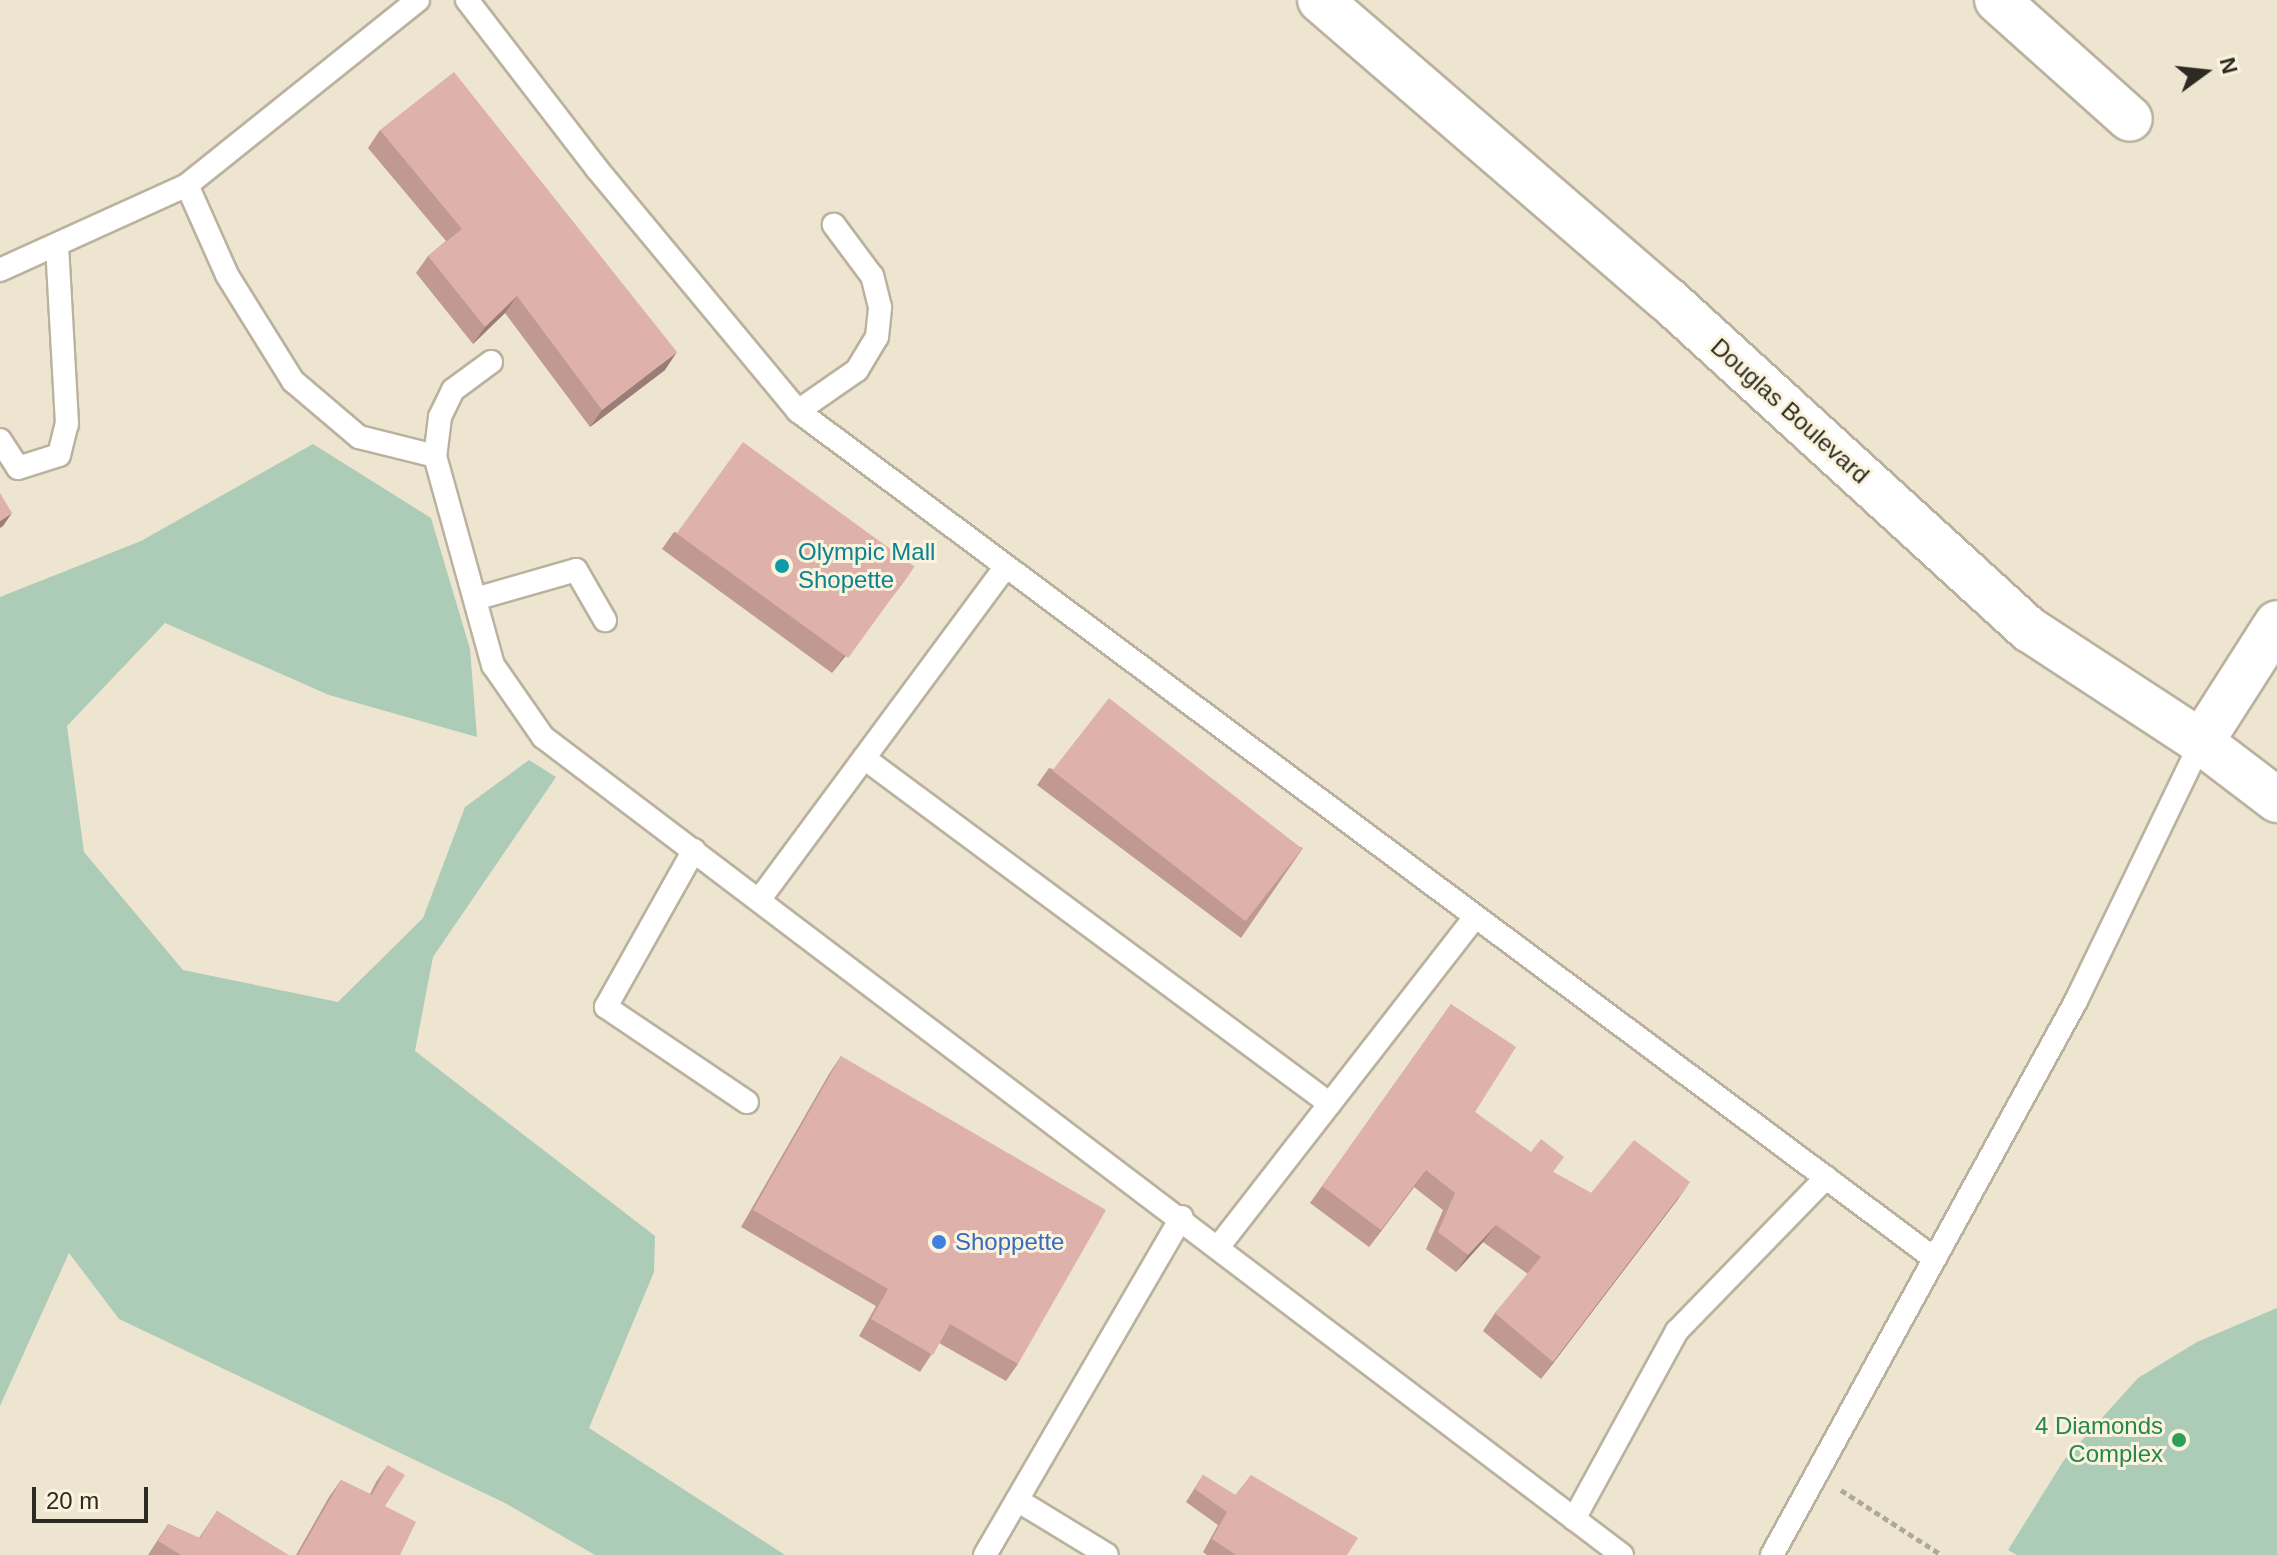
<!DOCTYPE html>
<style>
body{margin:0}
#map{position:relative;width:2277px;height:1555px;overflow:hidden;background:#ede5d0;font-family:Helvetica,sans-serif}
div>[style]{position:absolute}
.green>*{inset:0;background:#adccb8}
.path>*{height:5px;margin-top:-2.5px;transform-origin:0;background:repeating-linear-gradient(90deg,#afa998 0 6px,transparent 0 10px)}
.roads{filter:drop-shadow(2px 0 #bab29e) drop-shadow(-2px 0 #bab29e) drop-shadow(0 2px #bab29e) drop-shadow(0 -2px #bab29e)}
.lane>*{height:22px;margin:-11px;padding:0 11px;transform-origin:11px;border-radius:11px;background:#fff}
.street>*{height:44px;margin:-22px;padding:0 22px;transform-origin:22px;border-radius:22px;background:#fff}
.secondary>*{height:44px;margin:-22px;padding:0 22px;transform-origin:22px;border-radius:22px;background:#fff}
.wall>*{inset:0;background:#bf9992}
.shaded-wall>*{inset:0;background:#9b7d77}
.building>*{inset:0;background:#deb2aa;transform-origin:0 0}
.dots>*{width:22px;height:22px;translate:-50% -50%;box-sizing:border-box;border:4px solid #faf3dd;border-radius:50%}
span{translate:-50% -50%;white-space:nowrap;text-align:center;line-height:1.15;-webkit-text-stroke:6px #faf3dd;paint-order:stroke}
.street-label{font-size:24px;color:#2d2a22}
.culture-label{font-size:24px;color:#0d838f}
.left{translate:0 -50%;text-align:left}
.shop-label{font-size:24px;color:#366cbe}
.leisure-label{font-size:24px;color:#27864d}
.right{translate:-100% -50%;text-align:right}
.north{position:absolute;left:2165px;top:32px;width:80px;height:80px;-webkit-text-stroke:6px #faf3dd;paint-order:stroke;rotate:75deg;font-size:22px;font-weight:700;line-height:32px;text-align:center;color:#2d2a22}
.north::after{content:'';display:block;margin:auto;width:28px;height:36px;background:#2d2a22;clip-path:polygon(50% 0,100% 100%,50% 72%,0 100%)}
.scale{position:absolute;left:32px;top:1487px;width:116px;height:36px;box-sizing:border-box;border:4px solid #2d2a22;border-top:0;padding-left:10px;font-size:24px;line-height:28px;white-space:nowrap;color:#2d2a22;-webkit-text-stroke:6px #faf3dd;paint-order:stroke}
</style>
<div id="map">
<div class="green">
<div style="clip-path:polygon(313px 444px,431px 518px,470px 649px,477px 737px,329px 695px,165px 623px,67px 726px,84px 852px,183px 970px,338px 1002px,423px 918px,465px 807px,529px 760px,556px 777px,433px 957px,415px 1051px,655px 1236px,654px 1272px,589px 1428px,785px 1555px,595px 1555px,505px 1503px,119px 1319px,69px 1253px,0 1406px,0 597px,141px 541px)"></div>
<div style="clip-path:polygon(2277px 1308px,2277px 1555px,2017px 1555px,2008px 1550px,2064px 1460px,2138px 1378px,2197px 1342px)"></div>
</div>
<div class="path">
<div style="left:1841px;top:1490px;width:120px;rotate:32.8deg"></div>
</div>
<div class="roads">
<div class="lane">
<div style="left:467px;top:0;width:213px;rotate:52.4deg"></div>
<div style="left:597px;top:169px;width:315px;rotate:50.3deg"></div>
<div style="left:798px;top:411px;width:1418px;rotate:36.72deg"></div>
<div style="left:187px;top:185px;width:98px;rotate:66deg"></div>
<div style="left:227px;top:275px;width:125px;rotate:58.1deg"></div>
<div style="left:293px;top:381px;width:87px;rotate:40.3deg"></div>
<div style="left:359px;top:437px;width:78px;rotate:14deg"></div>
<div style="left:0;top:270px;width:205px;rotate:-24.4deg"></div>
<div style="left:187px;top:185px;width:296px;rotate:-38.7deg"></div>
<div style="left:491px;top:362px;width:47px;rotate:143.6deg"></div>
<div style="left:453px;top:390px;width:30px;rotate:116deg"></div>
<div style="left:440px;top:417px;width:39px;rotate:97deg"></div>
<div style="left:435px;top:456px;width:217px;rotate:74.5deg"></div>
<div style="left:493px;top:665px;width:88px;rotate:55.2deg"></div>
<div style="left:543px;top:737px;width:1354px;rotate:37.17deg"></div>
<div style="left:798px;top:411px;width:72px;rotate:-34.8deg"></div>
<div style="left:857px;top:370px;width:39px;rotate:-59deg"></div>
<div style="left:877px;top:337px;width:30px;rotate:-84deg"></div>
<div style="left:880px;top:307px;width:32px;rotate:-104deg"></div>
<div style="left:872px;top:276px;width:64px;rotate:-126.7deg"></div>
<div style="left:0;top:440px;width:33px;rotate:57deg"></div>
<div style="left:18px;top:468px;width:43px;rotate:-17.6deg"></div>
<div style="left:59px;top:455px;width:32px;rotate:-76deg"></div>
<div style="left:67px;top:424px;width:179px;rotate:-93.2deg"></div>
<div style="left:475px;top:599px;width:105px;rotate:-16deg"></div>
<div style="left:576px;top:570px;width:58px;rotate:59.9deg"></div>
<div style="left:864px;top:758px;width:580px;rotate:36.59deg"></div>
<div style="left:694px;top:850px;width:180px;rotate:119.3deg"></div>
<div style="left:606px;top:1007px;width:170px;rotate:34deg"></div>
<div style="left:759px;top:900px;width:412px;rotate:-53.5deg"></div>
<div style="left:1219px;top:1246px;width:415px;rotate:-52.1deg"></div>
<div style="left:1017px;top:1500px;width:105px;rotate:31.4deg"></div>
<div style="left:1574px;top:1519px;width:214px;rotate:-61.3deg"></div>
<div style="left:1677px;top:1331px;width:214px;rotate:-45.8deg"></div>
<div style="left:985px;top:1555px;width:391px;rotate:-59.8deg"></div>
<div style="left:1772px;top:1555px;width:632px;rotate:-61.24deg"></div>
<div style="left:2076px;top:1001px;width:288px;rotate:-64.2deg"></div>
</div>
<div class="street">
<div style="left:1997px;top:0;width:178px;rotate:41.8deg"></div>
<div style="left:2201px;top:742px;width:141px;rotate:-57.4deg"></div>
</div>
<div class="secondary">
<div style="left:1320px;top:0;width:458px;rotate:40.8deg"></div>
<div style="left:1667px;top:299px;width:491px;rotate:42.4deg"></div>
<div style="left:2030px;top:630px;width:204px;rotate:33.2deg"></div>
<div style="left:2201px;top:742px;width:96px;rotate:37.3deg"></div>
</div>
</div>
<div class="wall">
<div style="clip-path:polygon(380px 130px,665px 370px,590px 427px,505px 313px,473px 344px,416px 273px,428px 256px,446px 241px,368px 148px)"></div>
<div style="clip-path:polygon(674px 532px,902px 584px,832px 673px,662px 549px)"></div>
<div style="clip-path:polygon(1049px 768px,1303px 848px,1241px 938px,1037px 785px)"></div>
<div style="clip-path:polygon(1451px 1004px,1475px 1112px,1553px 1172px,1591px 1193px,1678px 1199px,1541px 1379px,1483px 1331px,1495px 1313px,1528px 1274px,1483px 1242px,1456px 1272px,1426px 1249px,1443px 1210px,1414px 1187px,1369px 1247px,1310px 1203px)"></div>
<div style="clip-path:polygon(841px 1056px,1018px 1364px,1006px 1381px,939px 1343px,920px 1372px,859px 1336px,876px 1306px,741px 1227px,829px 1074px)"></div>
<div style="clip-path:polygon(388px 1465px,385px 1506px,400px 1555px,296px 1555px,329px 1497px,341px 1480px,370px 1494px,376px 1482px)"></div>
<div style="clip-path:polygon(1203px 1475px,1235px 1495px,1347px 1555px,1207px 1555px,1203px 1552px,1218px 1525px,1186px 1502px)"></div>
<div style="clip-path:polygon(217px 1511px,288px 1555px,148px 1555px,168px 1524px,199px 1538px)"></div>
</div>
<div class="shaded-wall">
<div style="clip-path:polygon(517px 296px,505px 313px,473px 344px,485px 327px)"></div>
<div style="clip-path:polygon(677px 352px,665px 370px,590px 427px,602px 410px)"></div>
<div style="clip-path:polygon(12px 513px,3px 526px,0 528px,0 521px)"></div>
<div style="clip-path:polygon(914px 567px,902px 584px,832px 673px,844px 656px)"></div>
<div style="clip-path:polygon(1426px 1170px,1414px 1187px,1369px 1247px,1381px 1230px)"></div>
<div style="clip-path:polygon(1690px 1182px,1678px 1199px,1541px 1379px,1553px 1362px)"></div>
<div style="clip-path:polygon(1496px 1225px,1483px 1242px,1456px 1272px,1468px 1255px)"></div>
</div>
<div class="building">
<div style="clip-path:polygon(454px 72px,677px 352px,602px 410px,517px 296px,485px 327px,428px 256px,462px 229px,380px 130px)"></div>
<div style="left:743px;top:442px;width:212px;height:113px;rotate:36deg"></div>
<div style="clip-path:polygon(0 493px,12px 513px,0 521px)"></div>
<div style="left:1109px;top:698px;width:245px;height:92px;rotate:38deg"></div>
<div style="clip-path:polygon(1451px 1004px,1516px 1047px,1475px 1112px,1531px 1152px,1541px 1139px,1564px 1157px,1553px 1172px,1591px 1193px,1634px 1140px,1690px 1182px,1553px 1362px,1495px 1313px,1541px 1257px,1496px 1225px,1468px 1255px,1438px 1232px,1455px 1193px,1426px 1170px,1381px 1230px,1322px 1186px)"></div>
<div style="clip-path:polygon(841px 1056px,1106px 1210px,1018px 1364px,950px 1324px,933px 1355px,871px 1319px,888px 1289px,753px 1210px)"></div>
<div style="clip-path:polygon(388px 1465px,405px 1475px,385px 1506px,416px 1522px,400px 1555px,298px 1555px,341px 1480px,372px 1495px)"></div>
<div style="clip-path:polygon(1203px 1475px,1235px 1495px,1251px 1475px,1358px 1538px,1347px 1555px,1236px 1555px,1212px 1539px,1227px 1512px,1195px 1489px)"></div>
<div style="clip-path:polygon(217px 1511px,288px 1555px,181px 1555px,158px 1541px,168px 1524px,200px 1538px)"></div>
</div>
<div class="dots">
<div style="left:782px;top:566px;background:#0f9aa8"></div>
<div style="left:939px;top:1242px;background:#3f7fe0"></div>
<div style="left:2179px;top:1440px;background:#2e9e5b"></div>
</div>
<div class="street-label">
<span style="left:1790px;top:411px;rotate:42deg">Douglas Boulevard</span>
</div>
<div class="culture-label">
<span class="left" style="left:798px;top:566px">Olympic Mall<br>Shopette</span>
</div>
<div class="shop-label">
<span class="left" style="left:955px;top:1242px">Shoppette</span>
</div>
<div class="leisure-label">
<span class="right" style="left:2163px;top:1440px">4 Diamonds<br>Complex</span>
</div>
<div class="north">N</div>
<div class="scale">20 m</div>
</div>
